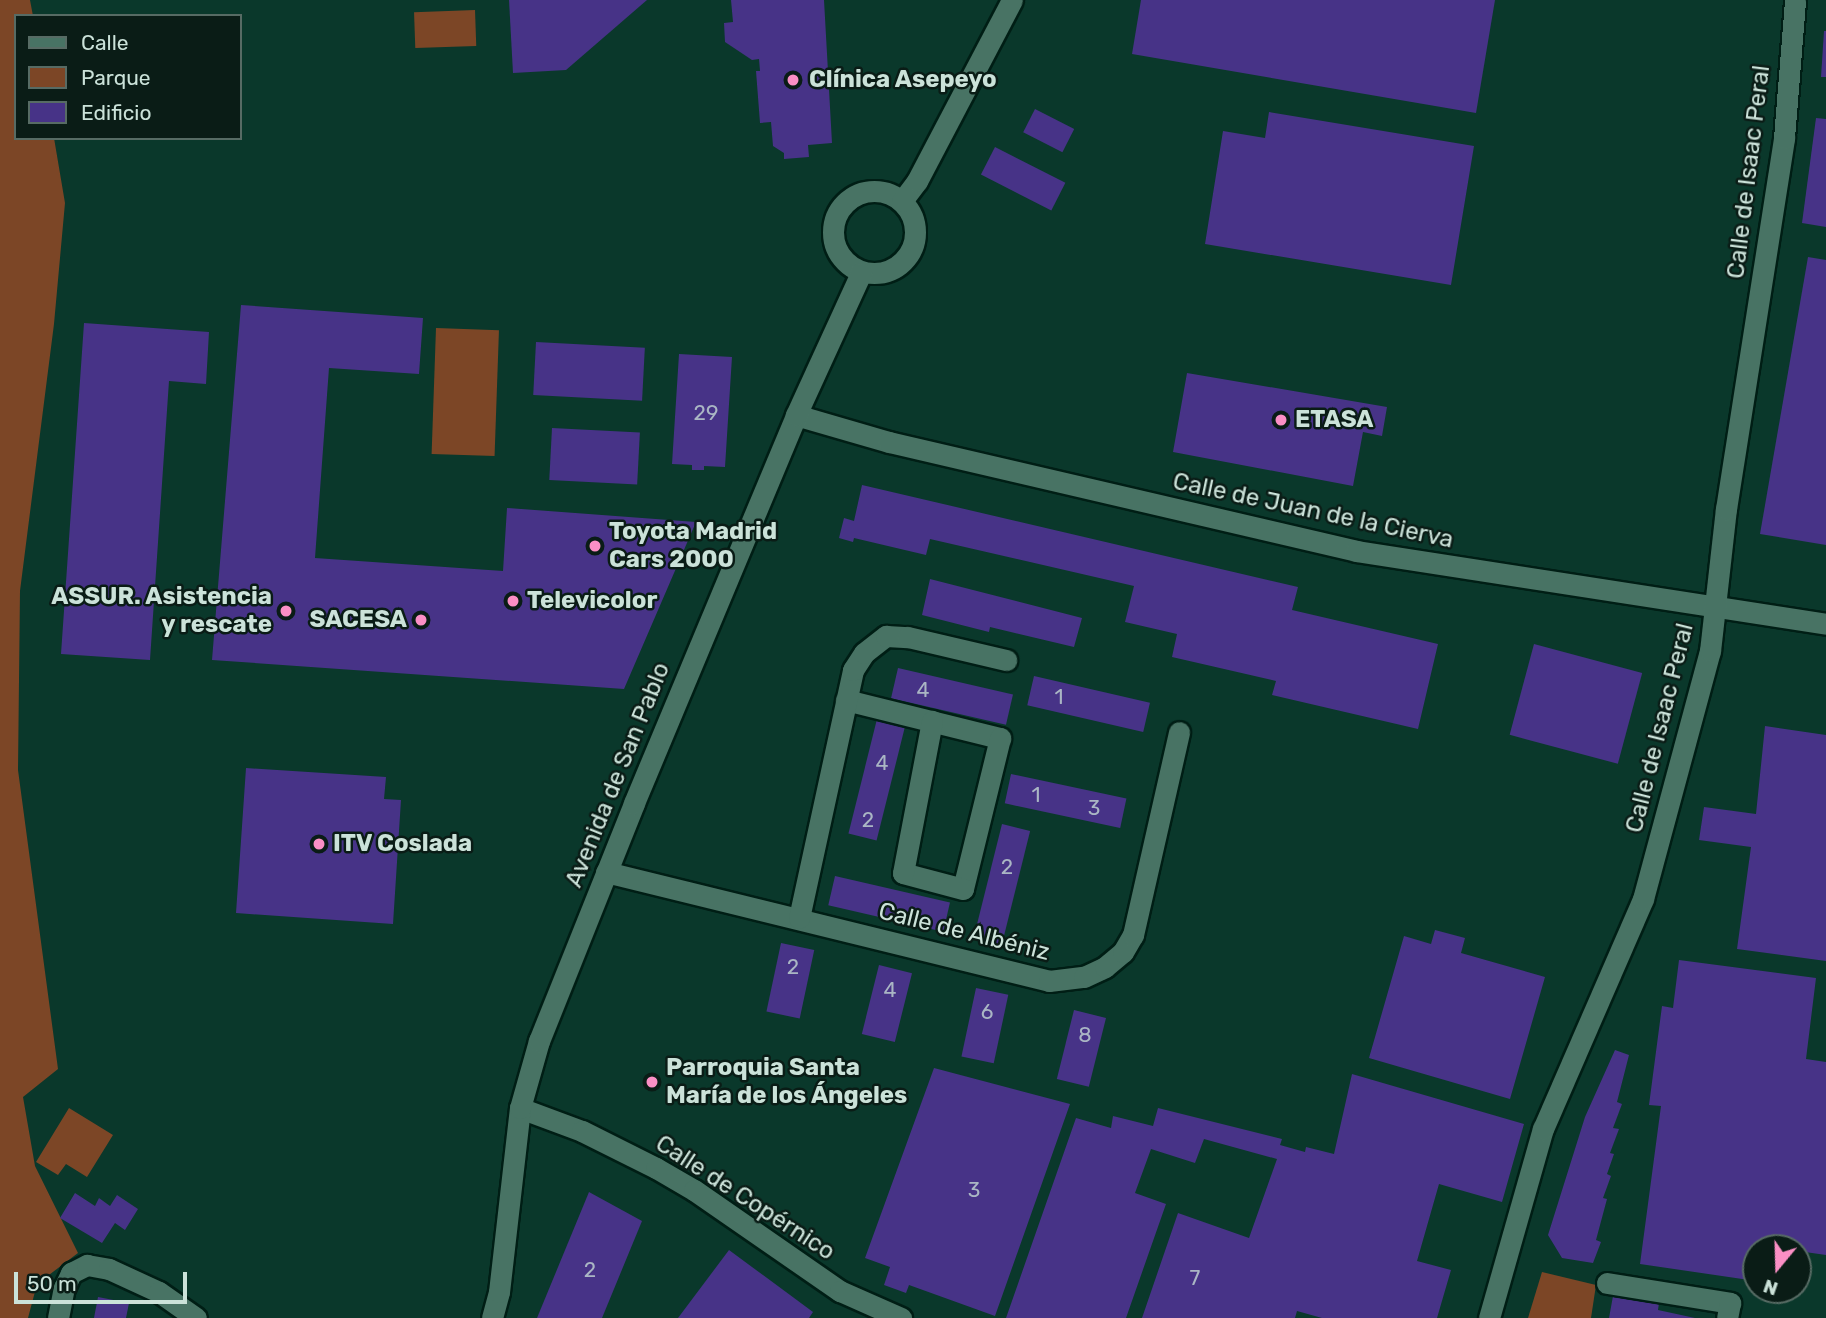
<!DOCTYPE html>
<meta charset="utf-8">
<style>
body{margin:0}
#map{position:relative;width:1826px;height:1318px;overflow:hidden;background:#0a382b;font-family:Rubik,sans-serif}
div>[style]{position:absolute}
.green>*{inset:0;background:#7c4626;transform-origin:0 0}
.building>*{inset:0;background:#473387;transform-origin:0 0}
.roads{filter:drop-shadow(2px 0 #001e15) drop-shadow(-2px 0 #001e15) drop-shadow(0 2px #001e15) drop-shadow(0 -2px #001e15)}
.minor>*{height:21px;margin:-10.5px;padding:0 10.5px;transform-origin:10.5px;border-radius:10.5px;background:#487364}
.minor>.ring{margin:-10.5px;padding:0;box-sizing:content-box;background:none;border:21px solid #487364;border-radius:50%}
.dots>*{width:19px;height:19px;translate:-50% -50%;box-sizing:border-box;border:4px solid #0a1c16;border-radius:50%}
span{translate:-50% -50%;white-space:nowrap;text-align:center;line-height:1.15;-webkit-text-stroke:5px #0a1c16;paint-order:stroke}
.number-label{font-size:21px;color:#aab6c4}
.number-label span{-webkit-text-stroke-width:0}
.poi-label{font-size:24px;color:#cbe2d9;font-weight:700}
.left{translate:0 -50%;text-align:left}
.right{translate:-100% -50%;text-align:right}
.street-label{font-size:24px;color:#cbe2d9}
.legend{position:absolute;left:14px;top:14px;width:228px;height:126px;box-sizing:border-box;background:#0a1c16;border:2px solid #576b64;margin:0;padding:9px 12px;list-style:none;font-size:21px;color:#cbe2d9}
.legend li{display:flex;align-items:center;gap:14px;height:35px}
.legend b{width:35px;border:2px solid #576b64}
.north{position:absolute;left:1742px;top:1234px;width:70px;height:70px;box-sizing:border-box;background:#0a1c16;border:2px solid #576b64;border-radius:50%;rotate:199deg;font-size:19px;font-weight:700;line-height:28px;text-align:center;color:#cbe2d9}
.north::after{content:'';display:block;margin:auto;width:24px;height:32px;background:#fb8fc5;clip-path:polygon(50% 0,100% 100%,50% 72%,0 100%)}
.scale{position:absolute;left:14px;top:1272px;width:173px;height:32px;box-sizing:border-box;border:4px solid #cbe2d9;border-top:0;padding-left:9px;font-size:21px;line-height:24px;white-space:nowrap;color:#cbe2d9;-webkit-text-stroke:5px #0a1c16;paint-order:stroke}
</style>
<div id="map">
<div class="green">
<div style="clip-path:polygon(0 0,30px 0,33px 16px,16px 16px,16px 138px,54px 138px,65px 203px,54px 324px,20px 591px,18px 770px,58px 1069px,23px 1097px,35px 1166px,78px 1253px,37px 1284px,28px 1318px,0 1318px)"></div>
<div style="left:475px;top:10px;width:36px;height:61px;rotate:88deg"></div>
<div style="left:436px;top:328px;width:63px;height:126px;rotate:2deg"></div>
<div style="clip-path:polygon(69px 1108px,113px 1135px,87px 1177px,66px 1164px,58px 1175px,36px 1162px)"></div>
<div style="clip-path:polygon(1542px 1272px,1596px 1285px,1591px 1318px,1528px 1318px)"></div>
</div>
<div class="building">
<div style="clip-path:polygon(509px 0,647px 0,566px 70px,513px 73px)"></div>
<div style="clip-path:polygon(731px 0,824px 0,832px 143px,808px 145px,809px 157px,784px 159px,784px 153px,773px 146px,771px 122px,760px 123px,756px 71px,760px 71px,759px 59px,752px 60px,725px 42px,724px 23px,733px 22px)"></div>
<div style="clip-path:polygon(1141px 0,1495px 0,1476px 113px,1132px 54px)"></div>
<div style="clip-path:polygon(1824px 31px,1826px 31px,1826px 77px,1821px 77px)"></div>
<div style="left:1035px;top:109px;width:44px;height:26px;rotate:27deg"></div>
<div style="clip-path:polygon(1269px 112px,1474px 146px,1451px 285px,1205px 244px,1223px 131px,1265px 138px)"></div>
<div style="clip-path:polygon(1816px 118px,1826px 119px,1826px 227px,1802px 223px)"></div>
<div style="left:995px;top:147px;width:79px;height:31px;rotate:27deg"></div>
<div style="clip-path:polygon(1808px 257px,1826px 260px,1826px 545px,1760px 534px)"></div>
<div style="clip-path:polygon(241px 305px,423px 318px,419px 374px,329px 368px,315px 558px,503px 571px,507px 508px,696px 522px,624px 689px,212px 660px)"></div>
<div style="clip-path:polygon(84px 323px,209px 332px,206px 384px,169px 381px,150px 660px,61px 654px)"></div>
<div style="left:536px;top:342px;width:109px;height:53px;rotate:3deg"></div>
<div style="clip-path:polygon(679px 354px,732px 357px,725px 467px,704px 466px,704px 470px,692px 470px,692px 465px,672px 464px)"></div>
<div style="clip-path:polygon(1187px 373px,1387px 407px,1382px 436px,1363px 432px,1353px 486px,1173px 452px)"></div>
<div style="left:552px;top:428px;width:88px;height:52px;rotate:3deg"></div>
<div style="clip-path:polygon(862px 485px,1298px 587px,1292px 610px,1438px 644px,1418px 729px,1272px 695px,1276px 681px,1172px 657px,1177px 634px,1125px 622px,1134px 586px,930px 539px,926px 555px,854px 538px,853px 542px,839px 538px,844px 518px,854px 521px)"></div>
<div style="clip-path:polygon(930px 579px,1082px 618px,1074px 647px,990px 627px,989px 632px,922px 615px)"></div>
<div style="left:1534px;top:644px;width:112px;height:94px;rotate:15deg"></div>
<div style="left:898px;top:668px;width:118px;height:31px;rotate:13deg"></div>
<div style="left:1034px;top:676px;width:119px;height:30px;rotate:13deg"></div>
<div style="left:877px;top:719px;width:29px;height:118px;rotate:14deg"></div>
<div style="clip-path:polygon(1765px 726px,1826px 735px,1826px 961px,1737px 949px,1751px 847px,1699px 840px,1704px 807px,1756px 814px)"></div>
<div style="clip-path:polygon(246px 768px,386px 777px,384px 799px,401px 800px,393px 924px,236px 913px)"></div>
<div style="left:1011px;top:774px;width:118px;height:30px;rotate:12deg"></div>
<div style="left:1002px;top:824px;width:29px;height:119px;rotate:14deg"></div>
<div style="left:835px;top:876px;width:118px;height:30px;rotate:13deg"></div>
<div style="clip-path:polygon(1435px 930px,1465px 938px,1461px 953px,1545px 977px,1510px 1099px,1369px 1058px,1404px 936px,1431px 944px)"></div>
<div style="left:781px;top:943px;width:34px;height:70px;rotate:12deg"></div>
<div style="clip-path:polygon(1679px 960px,1816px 978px,1806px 1059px,1826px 1062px,1826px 1255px,1798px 1251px,1798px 1248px,1756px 1248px,1756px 1281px,1640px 1264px,1661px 1106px,1649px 1105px,1662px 1006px,1673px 1008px)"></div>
<div style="left:879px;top:965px;width:34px;height:71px;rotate:14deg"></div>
<div style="left:976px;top:988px;width:33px;height:70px;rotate:12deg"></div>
<div style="left:1074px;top:1010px;width:33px;height:71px;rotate:14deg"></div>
<div style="clip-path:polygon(1615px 1050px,1629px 1055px,1617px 1102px,1622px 1104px,1613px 1128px,1619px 1129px,1610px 1153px,1614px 1154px,1607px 1174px,1611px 1176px,1603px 1198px,1607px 1199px,1596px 1240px,1601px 1242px,1593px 1263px,1562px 1258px,1548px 1235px,1585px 1117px)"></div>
<div style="clip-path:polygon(934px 1068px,1070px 1104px,995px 1316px,909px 1285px,906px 1293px,884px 1285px,890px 1267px,865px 1258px)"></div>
<div style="clip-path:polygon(1352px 1074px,1524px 1124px,1502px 1202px,1439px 1184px,1417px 1261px,1451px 1270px,1437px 1318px,1322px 1318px,1297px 1311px,1295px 1318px,1142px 1318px,1178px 1213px,1249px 1238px,1277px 1159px,1204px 1139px,1195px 1163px,1151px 1149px,1135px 1193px,1166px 1204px,1126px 1318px,1006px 1318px,1076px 1118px,1111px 1128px,1113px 1116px,1153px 1126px,1158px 1108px,1282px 1139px,1280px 1145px,1305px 1152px,1306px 1147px,1334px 1154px)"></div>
<div style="clip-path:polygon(589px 1192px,642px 1221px,602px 1318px,537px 1318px)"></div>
<div style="clip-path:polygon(75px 1193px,95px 1206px,99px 1198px,110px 1206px,117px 1195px,138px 1209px,125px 1230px,115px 1223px,102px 1243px,60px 1218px)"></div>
<div style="clip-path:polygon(729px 1250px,813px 1312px,809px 1318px,678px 1318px)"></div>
<div style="clip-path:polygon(1613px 1296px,1659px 1303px,1658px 1310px,1695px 1318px,1609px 1318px)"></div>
<div style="clip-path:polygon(98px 1297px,129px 1303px,126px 1318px,94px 1318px)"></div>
</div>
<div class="roads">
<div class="minor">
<div class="ring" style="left:833px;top:191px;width:61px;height:61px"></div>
<div style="left:902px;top:201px;width:25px;rotate:-53deg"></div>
<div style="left:917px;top:181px;width:204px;rotate:-62.3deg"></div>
<div style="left:796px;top:415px;width:97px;rotate:16.2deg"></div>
<div style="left:889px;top:442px;width:480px;rotate:13.1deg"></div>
<div style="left:1356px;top:551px;width:476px;rotate:8.8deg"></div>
<div style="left:846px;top:700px;width:159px;rotate:13.9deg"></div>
<div style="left:1000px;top:738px;width:155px;rotate:103.8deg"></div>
<div style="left:963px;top:889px;width:62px;rotate:-165.1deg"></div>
<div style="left:903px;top:873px;width:155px;rotate:-79.2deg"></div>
<div style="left:606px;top:872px;width:456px;rotate:13.8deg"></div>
<div style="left:1049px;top:981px;width:35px;rotate:-7deg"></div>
<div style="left:1084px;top:977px;width:23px;rotate:-25deg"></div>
<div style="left:1105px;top:967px;width:23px;rotate:-40deg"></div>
<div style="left:1123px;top:952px;width:20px;rotate:-60deg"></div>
<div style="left:1133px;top:935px;width:208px;rotate:-77.2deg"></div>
<div style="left:799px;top:918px;width:254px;rotate:-77.7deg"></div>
<div style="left:853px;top:670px;width:20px;rotate:-57deg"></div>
<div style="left:864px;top:653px;width:28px;rotate:-38deg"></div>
<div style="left:886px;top:636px;width:22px;rotate:3deg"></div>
<div style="left:908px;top:637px;width:101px;rotate:13.2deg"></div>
<div style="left:520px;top:1108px;width:66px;rotate:20.4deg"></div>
<div style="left:582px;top:1131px;width:83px;rotate:26.6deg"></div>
<div style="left:656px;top:1168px;width:44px;rotate:30.1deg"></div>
<div style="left:694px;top:1190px;width:178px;rotate:34.7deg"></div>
<div style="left:840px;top:1291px;width:67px;rotate:23.9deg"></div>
<div style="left:1607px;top:1283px;width:125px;rotate:9.2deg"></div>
<div style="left:1730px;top:1303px;width:15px;rotate:101deg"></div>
<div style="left:58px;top:1318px;width:31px;rotate:-79deg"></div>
<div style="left:64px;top:1288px;width:17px;rotate:-65deg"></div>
<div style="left:71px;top:1273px;width:18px;rotate:-27deg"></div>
<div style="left:87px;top:1265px;width:22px;rotate:10deg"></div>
<div style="left:109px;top:1269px;width:55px;rotate:24.7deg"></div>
<div style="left:159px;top:1292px;width:45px;rotate:35.1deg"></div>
<div style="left:492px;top:1318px;width:27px;rotate:-75deg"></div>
<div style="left:499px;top:1292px;width:185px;rotate:-83.5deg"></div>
<div style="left:520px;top:1108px;width:70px;rotate:-74.2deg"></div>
<div style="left:539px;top:1041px;width:256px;rotate:-68.2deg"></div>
<div style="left:634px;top:803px;width:420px;rotate:-67.3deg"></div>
<div style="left:796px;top:415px;width:156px;rotate:-65.4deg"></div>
<div style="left:1489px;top:1318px;width:197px;rotate:-74.1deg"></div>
<div style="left:1543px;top:1129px;width:251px;rotate:-66.5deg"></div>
<div style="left:1643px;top:899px;width:257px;rotate:-74.9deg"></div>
<div style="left:1710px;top:651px;width:143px;rotate:-83.6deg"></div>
<div style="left:1726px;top:509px;width:376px;rotate:-81.1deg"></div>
<div style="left:1784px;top:138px;width:138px;rotate:-85.4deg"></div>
</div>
</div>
<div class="dots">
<div style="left:793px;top:80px;background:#fb8fc5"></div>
<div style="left:1281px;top:420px;background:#fb8fc5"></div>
<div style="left:595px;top:546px;background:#fb8fc5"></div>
<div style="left:513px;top:601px;background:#fb8fc5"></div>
<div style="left:286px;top:611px;background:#fb8fc5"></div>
<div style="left:421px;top:620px;background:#fb8fc5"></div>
<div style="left:319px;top:844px;background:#fb8fc5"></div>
<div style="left:652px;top:1082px;background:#fb8fc5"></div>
</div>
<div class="number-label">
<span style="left:706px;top:413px">29</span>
<span style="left:923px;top:690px">4</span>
<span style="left:1059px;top:697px">1</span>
<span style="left:882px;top:763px">4</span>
<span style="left:1036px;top:795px">1</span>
<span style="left:1094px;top:808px">3</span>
<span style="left:868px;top:820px">2</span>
<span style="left:1007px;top:867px">2</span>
<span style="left:793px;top:967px">2</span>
<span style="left:890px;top:990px">4</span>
<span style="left:987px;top:1012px">6</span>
<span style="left:1085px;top:1035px">8</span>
<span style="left:974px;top:1190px">3</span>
<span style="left:590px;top:1270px">2</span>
<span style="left:1195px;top:1278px">7</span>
</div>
<div class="poi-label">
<span class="left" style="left:809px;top:80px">Clínica Asepeyo</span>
<span class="left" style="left:1295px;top:420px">ETASA</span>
<span class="left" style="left:609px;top:546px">Toyota Madrid<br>Cars 2000</span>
<span class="right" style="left:272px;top:611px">ASSUR. Asistencia<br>y rescate</span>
<span class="left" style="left:527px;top:601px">Televicolor</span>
<span class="right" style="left:407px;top:620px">SACESA</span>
<span class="left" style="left:333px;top:844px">ITV Coslada</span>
<span class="left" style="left:666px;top:1082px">Parroquia Santa<br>María de los Ángeles</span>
</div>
<div class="street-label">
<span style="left:1749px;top:172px;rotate:-83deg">Calle de Isaac Peral</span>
<span style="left:1313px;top:511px;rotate:12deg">Calle de Juan de la Cierva</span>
<span style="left:1660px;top:728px;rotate:-76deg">Calle de Isaac Peral</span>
<span style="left:618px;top:775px;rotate:-68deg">Avenida de San Pablo</span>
<span style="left:964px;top:932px;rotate:14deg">Calle de Albéniz</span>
<span style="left:745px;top:1198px;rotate:33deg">Calle de Copérnico</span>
</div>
<ul class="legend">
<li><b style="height:9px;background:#487364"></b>Calle</li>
<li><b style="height:19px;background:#7c4626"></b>Parque</li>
<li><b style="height:19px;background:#473387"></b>Edificio</li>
</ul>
<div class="north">N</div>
<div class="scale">50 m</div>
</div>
